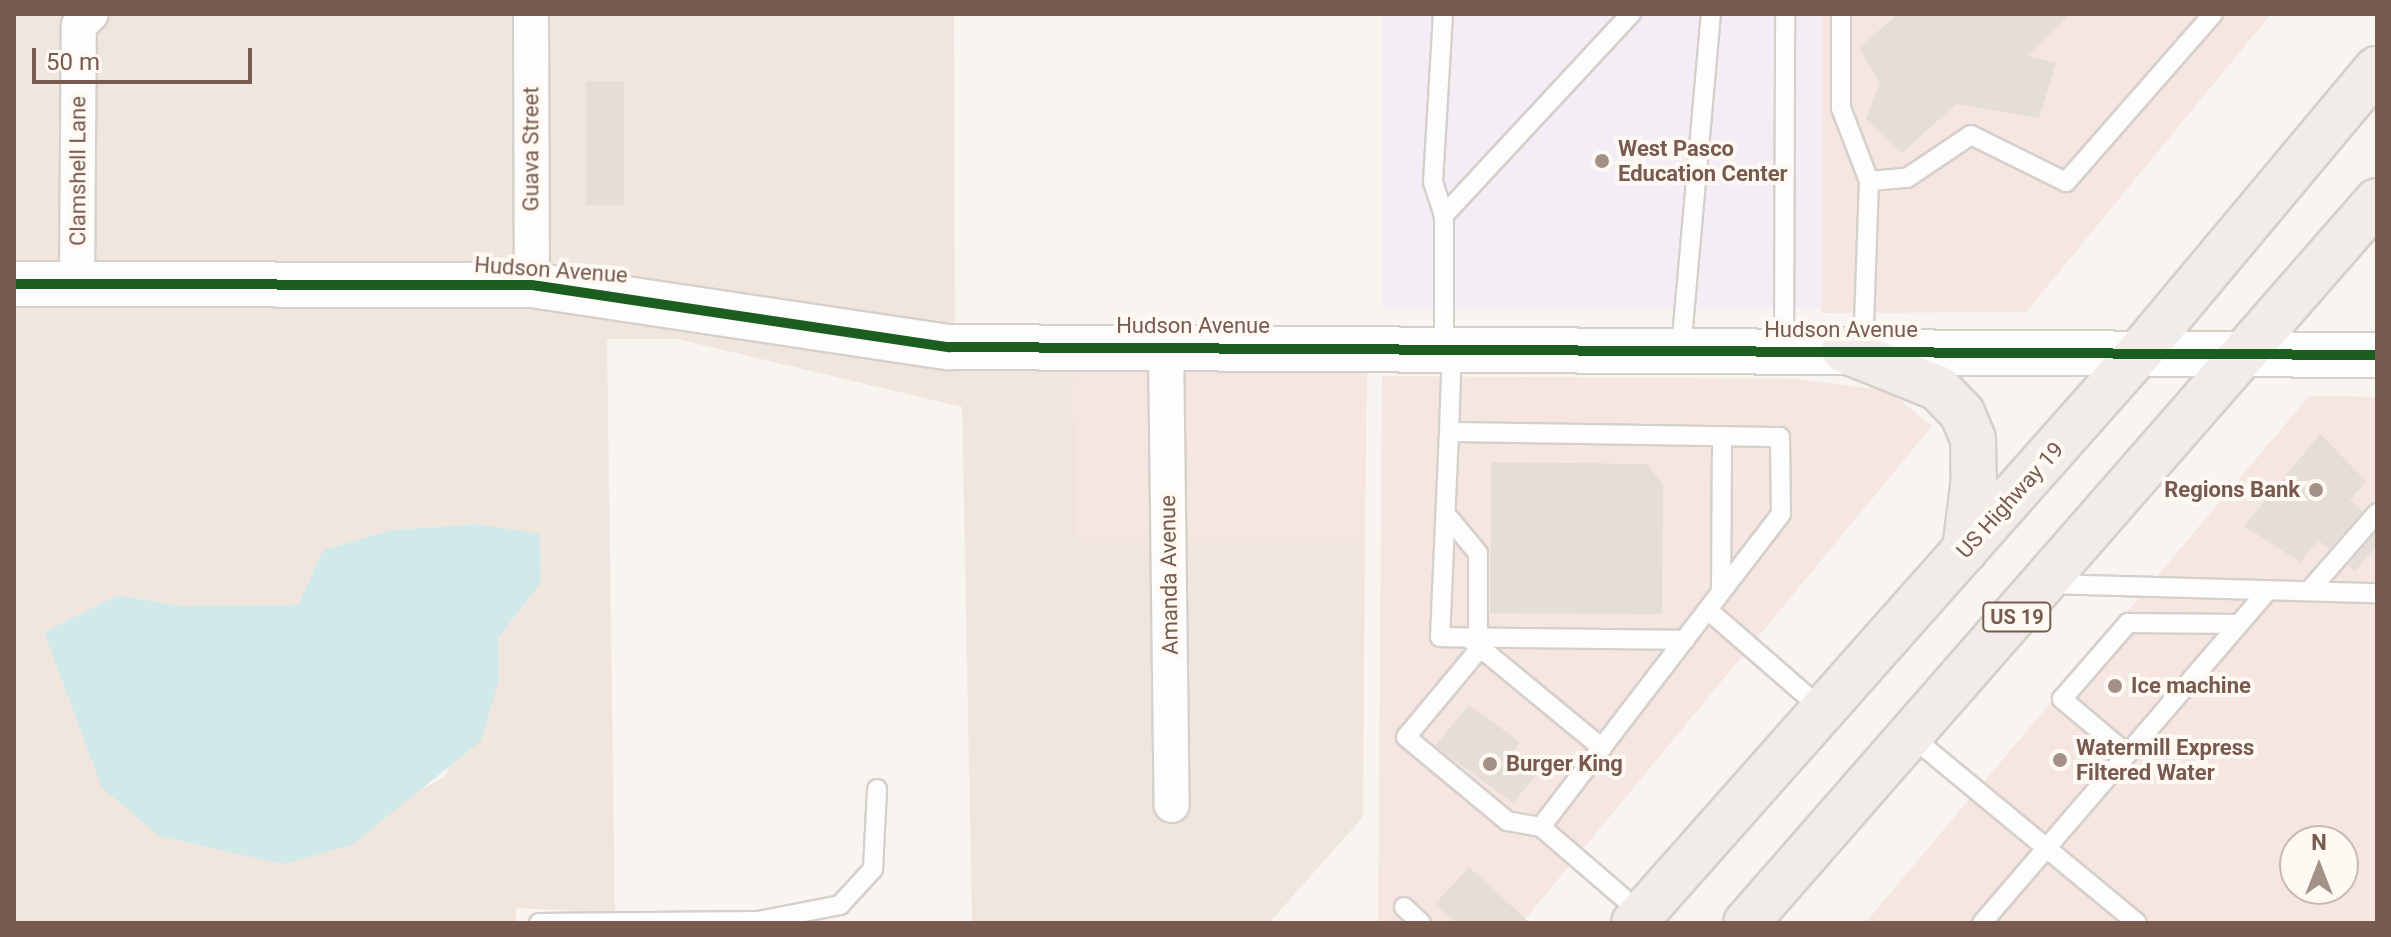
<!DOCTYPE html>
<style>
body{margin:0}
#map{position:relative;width:2391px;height:937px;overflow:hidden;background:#f8f4f0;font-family:Roboto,sans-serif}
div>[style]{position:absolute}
.residential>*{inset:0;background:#f1e6de}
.commercial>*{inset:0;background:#f5e6e2}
.education>*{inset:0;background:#f4edf5;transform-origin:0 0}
.water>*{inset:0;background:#d2e9e9}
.building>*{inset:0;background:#e5ddd7;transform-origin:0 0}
.roads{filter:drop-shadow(2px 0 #d6d0cb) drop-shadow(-2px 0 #d6d0cb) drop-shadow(0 2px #d6d0cb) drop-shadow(0 -2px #d6d0cb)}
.service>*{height:18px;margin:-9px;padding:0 9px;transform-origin:9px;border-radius:9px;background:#fefdfd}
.minor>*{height:34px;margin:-17px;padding:0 17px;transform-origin:17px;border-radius:17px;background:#fefdfd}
.tertiary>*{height:44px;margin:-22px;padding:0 22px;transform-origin:22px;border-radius:22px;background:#fefdfd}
.trunk>*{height:44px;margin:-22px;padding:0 22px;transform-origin:22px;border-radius:22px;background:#f2ece8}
.cycleway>*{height:10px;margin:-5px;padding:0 5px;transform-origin:5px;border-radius:5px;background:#1b5e20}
.dots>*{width:22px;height:22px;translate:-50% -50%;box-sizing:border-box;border:4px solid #fef9f3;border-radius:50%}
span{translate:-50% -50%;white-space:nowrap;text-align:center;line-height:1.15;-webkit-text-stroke:8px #fef9f3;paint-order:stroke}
.shield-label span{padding:2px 6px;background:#fef9f3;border:2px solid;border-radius:6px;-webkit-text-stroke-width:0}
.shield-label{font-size:20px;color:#785a4f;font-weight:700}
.poi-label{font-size:22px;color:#785a4f;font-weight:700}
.left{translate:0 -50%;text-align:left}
.right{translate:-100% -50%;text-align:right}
.street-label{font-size:22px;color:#785a4f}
.frame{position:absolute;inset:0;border:16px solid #785a4f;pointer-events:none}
.north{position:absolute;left:2279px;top:825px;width:80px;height:80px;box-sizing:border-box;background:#fef9f3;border:2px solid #c8b9b1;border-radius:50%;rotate:0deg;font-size:22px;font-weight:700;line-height:32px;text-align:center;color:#785a4f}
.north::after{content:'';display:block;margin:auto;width:28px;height:36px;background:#a59087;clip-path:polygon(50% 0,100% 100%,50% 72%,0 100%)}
.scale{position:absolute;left:32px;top:48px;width:220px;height:36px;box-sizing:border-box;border:4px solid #785a4f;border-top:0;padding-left:10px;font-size:24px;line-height:28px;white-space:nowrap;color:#785a4f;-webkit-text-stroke:6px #fef9f3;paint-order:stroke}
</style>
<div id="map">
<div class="residential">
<div style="clip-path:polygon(14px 14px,954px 14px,955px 329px,532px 268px,14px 267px)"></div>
<div style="clip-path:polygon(evenodd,14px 301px,532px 302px,1075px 363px,1077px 538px,1365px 538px,1363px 817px,1269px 923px,972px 923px,962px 407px,677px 339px,607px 339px,615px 913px,516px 908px,516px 923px,14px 923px,14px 301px,478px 524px,540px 535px,541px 583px,498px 638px,499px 680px,444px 777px,388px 808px,352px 845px,118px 595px,180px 606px,299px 605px,323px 550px,391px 530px,478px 524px)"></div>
</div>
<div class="commercial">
<div style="clip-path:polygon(1822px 14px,2271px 14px,2026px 312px,1821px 313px)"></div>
<div style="clip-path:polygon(1075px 363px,1378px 364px,1367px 376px,1365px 538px,1077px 538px)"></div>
<div style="clip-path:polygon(1382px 376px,1798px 379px,1889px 391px,1932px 426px,1522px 923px,1378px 923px)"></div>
<div style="clip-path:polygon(evenodd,2309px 396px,2377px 397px,2377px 923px,1865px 923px,2309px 396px,2295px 841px,2343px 841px,2343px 889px,2295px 889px,2295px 841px)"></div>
</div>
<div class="education">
<div style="left:1382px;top:14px;width:440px;height:294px"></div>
</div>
<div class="water">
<div style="clip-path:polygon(478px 524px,540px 534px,541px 583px,498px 638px,499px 680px,481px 741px,352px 845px,283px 864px,159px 836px,102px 788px,44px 632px,118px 595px,180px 606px,298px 605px,323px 550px,391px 530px)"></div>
</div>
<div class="building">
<div style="clip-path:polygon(1898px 14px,2070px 14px,2027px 56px,2056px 63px,2039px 118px,1956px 104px,1902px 153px,1866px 119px,1880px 83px,1859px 48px)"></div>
<div style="left:624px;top:81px;width:124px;height:38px;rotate:90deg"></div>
<div style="clip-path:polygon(2320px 434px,2366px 481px,2350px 500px,2363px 511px,2329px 549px,2318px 540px,2300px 562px,2244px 526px)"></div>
<div style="clip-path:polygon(1491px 462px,1647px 464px,1663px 485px,1662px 614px,1490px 613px)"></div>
<div style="clip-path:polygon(2377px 531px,2377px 546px,2355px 571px,2348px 565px)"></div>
<div style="clip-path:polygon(1469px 705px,1520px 742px,1511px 753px,1537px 774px,1513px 803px,1435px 746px)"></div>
<div style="clip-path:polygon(1469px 867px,1530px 923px,1455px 923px,1435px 904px)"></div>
</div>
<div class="roads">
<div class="service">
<div style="left:1443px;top:14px;width:168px;rotate:93.4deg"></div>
<div style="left:1433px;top:182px;width:35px;rotate:72deg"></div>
<div style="left:1444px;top:215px;width:132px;rotate:90deg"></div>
<div style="left:1841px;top:14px;width:94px;rotate:90deg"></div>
<div style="left:1841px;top:108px;width:78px;rotate:69deg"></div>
<div style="left:1869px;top:181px;width:169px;rotate:92deg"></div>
<div style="left:1869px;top:181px;width:38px;rotate:-5deg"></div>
<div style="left:1907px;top:178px;width:77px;rotate:-33.9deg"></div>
<div style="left:1971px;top:135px;width:106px;rotate:26.3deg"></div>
<div style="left:2066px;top:182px;width:223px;rotate:-48.8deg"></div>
<div style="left:1444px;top:215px;width:275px;rotate:-47.1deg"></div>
<div style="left:1452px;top:347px;width:85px;rotate:92deg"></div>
<div style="left:1449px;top:432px;width:331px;rotate:0.9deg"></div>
<div style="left:1780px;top:437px;width:77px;rotate:89.3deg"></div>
<div style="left:1781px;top:514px;width:394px;rotate:127.5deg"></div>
<div style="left:1541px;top:827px;width:133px;rotate:40.7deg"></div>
<div style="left:1681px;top:349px;width:336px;rotate:-84.9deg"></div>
<div style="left:1784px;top:349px;width:335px;rotate:-89.8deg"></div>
<div style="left:1449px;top:432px;width:205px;rotate:92.5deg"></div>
<div style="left:1440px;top:637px;width:245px;rotate:0.7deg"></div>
<div style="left:1449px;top:518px;width:45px;rotate:50.4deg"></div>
<div style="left:1478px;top:553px;width:85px;rotate:90deg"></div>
<div style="left:2049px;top:584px;width:328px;rotate:1.6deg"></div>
<div style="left:2309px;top:591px;width:103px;rotate:-48.9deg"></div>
<div style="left:1721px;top:592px;width:156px;rotate:-89.6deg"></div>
<div style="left:1708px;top:610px;width:152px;rotate:41deg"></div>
<div style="left:1471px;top:640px;width:170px;rotate:39.5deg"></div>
<div style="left:1481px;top:647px;width:117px;rotate:129.8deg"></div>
<div style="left:1406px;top:737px;width:131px;rotate:39.7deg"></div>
<div style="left:1507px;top:821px;width:35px;rotate:10deg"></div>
<div style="left:1911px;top:736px;width:293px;rotate:39.6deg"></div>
<div style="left:2126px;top:753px;width:84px;rotate:-139.8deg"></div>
<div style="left:2062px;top:699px;width:101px;rotate:-49deg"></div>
<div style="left:2128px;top:623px;width:111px;rotate:0.5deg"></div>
<div style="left:1404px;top:907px;width:23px;rotate:43deg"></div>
<div style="left:539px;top:923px;width:219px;rotate:-0.5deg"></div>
<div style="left:758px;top:921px;width:84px;rotate:-11deg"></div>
<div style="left:840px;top:905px;width:49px;rotate:-47.5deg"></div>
<div style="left:873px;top:869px;width:80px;rotate:-87.1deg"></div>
<div style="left:1982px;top:923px;width:439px;rotate:-49.3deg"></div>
</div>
<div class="minor">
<div style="left:531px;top:14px;width:271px;rotate:89.8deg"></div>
<div style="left:77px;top:285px;width:260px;rotate:-89.6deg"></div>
<div style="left:79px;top:25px;width:16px;rotate:-43deg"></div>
<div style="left:1166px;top:345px;width:460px;rotate:89.3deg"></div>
</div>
<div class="tertiary">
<div style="left:14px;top:284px;width:518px;rotate:0.11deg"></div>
<div style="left:532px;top:285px;width:422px;rotate:8.5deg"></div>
<div style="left:949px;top:347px;width:1428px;rotate:0.32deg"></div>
</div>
<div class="trunk">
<div style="left:1844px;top:350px;width:101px;rotate:22deg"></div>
<div style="left:1938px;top:388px;width:35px;rotate:46deg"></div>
<div style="left:1962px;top:413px;width:28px;rotate:67deg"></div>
<div style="left:1973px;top:439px;width:39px;rotate:89deg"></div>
<div style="left:1974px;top:478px;width:73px;rotate:97.1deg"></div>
<div style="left:1634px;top:923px;width:763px;rotate:-48.45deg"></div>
<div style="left:2140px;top:352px;width:369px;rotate:-50.1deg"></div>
<div style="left:1746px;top:923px;width:959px;rotate:-48.85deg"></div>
</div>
</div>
<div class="cycleway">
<div style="left:14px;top:284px;width:518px;rotate:0.11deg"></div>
<div style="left:532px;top:285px;width:422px;rotate:8.5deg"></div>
<div style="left:949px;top:347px;width:1428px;rotate:0.32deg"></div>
</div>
<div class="dots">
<div style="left:1602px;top:161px;background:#a59087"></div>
<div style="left:2316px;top:490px;background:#a59087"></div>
<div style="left:2115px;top:686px;background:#a59087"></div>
<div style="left:2060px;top:760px;background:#a59087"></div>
<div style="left:1490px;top:764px;background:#a59087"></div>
</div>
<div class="shield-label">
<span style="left:2017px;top:617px">US 19</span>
</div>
<div class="poi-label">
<span class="left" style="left:1618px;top:161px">West Pasco<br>Education Center</span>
<span class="right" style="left:2300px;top:490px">Regions Bank</span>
<span class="left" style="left:2131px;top:686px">Ice machine</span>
<span class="left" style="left:2076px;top:760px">Watermill Express<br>Filtered Water</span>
<span class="left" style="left:1506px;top:764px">Burger King</span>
</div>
<div class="street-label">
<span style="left:531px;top:149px;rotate:-90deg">Guava Street</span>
<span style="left:78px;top:171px;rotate:-90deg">Clamshell Lane</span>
<span style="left:551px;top:270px;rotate:4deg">Hudson Avenue</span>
<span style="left:1193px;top:326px">Hudson Avenue</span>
<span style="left:1841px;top:330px">Hudson Avenue</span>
<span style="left:2010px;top:500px;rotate:-48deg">US Highway 19</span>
<span style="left:1169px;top:575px;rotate:-91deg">Amanda Avenue</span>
</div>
<div class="frame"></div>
<div class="north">N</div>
<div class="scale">50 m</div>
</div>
